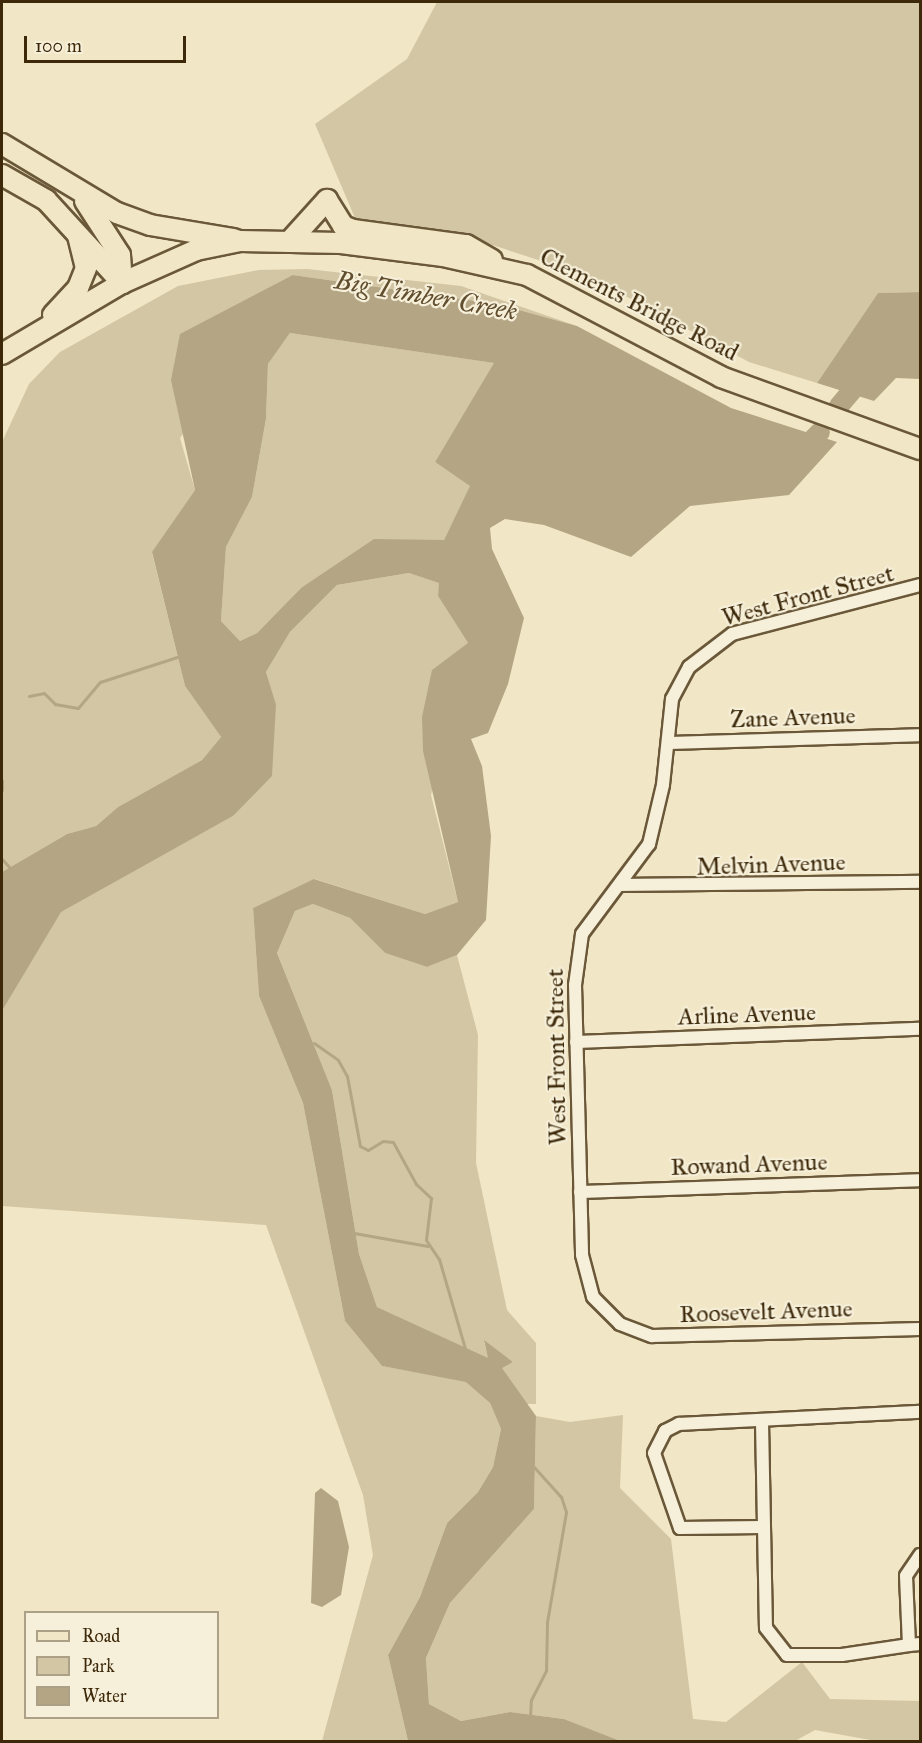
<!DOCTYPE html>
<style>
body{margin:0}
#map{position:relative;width:922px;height:1743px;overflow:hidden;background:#f1e6c5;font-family:"IM FELL Great Primer",serif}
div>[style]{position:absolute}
.green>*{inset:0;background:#d2c6a5}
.water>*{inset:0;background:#b4a685}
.stream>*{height:3px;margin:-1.5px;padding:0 1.5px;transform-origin:1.5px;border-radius:1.5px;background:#b4a685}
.river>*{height:20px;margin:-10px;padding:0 10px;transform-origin:10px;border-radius:10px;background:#b4a685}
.roads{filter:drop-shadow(2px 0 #6a5839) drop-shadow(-2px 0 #6a5839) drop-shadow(0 2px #6a5839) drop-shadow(0 -2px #6a5839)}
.minor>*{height:12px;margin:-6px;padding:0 6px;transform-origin:6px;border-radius:6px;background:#f6efd9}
.primary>*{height:20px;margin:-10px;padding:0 10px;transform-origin:10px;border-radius:10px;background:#f1e6c5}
span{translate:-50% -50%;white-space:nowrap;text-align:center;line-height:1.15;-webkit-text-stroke:4.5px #f6efd9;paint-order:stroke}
.street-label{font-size:24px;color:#3d290a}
.water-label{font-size:26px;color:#614e2f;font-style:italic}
.frame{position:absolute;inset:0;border:3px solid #3d290a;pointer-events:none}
.legend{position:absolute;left:24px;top:1611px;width:195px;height:108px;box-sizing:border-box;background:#f6efd9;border:2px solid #aca086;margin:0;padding:8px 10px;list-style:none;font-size:18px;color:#3d290a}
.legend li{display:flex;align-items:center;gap:12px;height:30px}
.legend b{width:30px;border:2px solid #aca086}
.scale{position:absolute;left:24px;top:36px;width:162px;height:27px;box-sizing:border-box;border:3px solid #3d290a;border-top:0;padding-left:8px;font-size:18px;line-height:21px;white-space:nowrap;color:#3d290a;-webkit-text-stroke:4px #f6efd9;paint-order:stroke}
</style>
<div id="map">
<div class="green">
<div style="clip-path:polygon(437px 2px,920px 2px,920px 292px,878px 293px,817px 383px,749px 362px,590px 277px,471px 238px,355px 218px,315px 124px,407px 59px)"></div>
<div style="clip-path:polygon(307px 269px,461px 286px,577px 326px,497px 304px,293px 275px,180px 438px,195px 490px,152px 553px,185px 686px,221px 737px,202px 760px,118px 807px,96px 826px,67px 834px,2px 872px,2px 442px,29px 384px,60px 352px,178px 286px,259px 270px)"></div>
<div style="clip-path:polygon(290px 333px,495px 363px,435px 462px,471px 486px,444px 540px,420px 540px,301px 588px,257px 633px,240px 641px,221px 621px,226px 547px,252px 497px,266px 419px,268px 364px)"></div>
<div style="clip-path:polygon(409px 573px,440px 583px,438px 596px,468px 643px,431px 795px,458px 902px,425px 914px,315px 879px,253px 908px,259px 996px,303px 1103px,345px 1321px,382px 1366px,466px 1381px,490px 1403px,501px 1429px,493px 1467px,478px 1492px,447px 1523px,420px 1597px,388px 1655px,408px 1741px,322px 1741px,373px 1555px,363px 1495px,266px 1225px,2px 1206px,2px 1011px,60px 912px,233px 816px,276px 704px,266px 672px,290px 632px,337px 585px)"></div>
<div style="clip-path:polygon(313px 904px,350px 918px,385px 953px,427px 967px,457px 955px,478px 1035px,476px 1163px,507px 1310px,536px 1343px,536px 1404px,524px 1404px,501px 1367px,513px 1362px,484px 1342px,489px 1359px,377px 1307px,359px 1254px,332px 1090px,277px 953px,295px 911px)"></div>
<div style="clip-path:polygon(623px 1415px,620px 1488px,671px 1539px,693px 1719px,726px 1722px,802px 1662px,830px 1699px,920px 1701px,920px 1741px,876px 1741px,815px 1730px,795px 1741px,621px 1742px,564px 1719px,510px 1712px,461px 1721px,429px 1704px,426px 1658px,450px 1603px,534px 1509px,536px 1416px,570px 1422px)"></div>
</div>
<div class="water">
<div style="clip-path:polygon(evenodd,293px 275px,497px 304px,577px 326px,731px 408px,837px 442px,789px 495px,690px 506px,631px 557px,544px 525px,505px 519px,490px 528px,492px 549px,524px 618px,508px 684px,488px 733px,471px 739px,482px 766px,491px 836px,486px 920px,457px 955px,427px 967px,385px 953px,350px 918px,313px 904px,295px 911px,277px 953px,332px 1090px,359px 1254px,377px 1307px,488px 1358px,484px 1340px,513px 1362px,502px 1368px,536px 1416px,534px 1509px,450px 1603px,426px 1658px,429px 1704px,461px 1721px,510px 1712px,564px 1719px,620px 1741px,408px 1741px,388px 1655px,420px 1597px,447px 1523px,478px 1492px,493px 1467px,501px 1429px,490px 1403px,466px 1382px,382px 1366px,345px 1321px,303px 1103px,259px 996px,253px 908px,314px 879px,425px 914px,458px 902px,423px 751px,422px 717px,432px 670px,468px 643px,438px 596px,439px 583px,409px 573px,337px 585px,290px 632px,266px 672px,276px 704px,272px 776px,233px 816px,61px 912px,2px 1011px,2px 872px,67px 834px,96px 826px,118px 807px,202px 760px,221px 737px,185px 686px,152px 552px,195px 490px,171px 380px,180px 334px,293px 275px,290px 333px,494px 363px,435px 462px,470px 486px,444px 540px,374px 539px,301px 588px,257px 633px,240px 641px,221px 621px,226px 547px,252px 497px,266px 419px,268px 364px,290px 333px)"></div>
<div style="clip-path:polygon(920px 292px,920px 379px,896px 378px,874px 401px,817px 383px,878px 293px)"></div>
<div style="clip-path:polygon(321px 1488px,338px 1501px,349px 1547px,341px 1595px,322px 1607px,311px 1603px,315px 1493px)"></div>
</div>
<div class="stream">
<div style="left:29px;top:696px;width:15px;rotate:-11deg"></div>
<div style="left:44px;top:693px;width:16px;rotate:45deg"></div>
<div style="left:55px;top:704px;width:23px;rotate:10deg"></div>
<div style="left:78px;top:708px;width:34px;rotate:-50deg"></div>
<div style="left:100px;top:682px;width:81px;rotate:-18deg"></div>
<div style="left:2px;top:780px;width:10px;rotate:90deg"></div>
<div style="left:2px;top:859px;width:13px;rotate:48deg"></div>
<div style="left:314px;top:1043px;width:29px;rotate:35deg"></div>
<div style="left:338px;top:1060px;width:18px;rotate:61deg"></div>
<div style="left:347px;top:1076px;width:71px;rotate:79.5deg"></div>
<div style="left:360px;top:1146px;width:9px;rotate:27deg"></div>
<div style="left:368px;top:1150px;width:17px;rotate:-31deg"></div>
<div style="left:383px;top:1141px;width:10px;rotate:6deg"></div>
<div style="left:393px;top:1142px;width:48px;rotate:61.3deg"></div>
<div style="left:416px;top:1184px;width:21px;rotate:43deg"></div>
<div style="left:431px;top:1198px;width:42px;rotate:96.8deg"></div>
<div style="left:426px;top:1240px;width:23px;rotate:56deg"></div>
<div style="left:439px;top:1259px;width:97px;rotate:73.8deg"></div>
<div style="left:354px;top:1233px;width:75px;rotate:10deg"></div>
<div style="left:530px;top:1717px;width:17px;rotate:-87deg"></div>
<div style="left:531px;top:1700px;width:33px;rotate:-63deg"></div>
<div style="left:546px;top:1671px;width:49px;rotate:-88.8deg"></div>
<div style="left:547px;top:1622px;width:112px;rotate:-80.2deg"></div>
<div style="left:566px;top:1512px;width:16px;rotate:-108deg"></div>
<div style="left:561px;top:1497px;width:40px;rotate:-132deg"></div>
</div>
<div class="river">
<div style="left:839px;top:406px;width:42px;rotate:-49.8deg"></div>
<div style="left:798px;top:454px;width:31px;rotate:-45deg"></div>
</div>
<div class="roads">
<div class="minor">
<div style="left:920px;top:585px;width:194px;rotate:165.4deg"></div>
<div style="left:732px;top:634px;width:54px;rotate:142.5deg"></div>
<div style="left:689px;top:667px;width:36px;rotate:118deg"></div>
<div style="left:672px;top:699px;width:86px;rotate:96deg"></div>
<div style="left:663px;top:785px;width:61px;rotate:103.3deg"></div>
<div style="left:649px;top:844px;width:112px;rotate:126.7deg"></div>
<div style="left:582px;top:934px;width:51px;rotate:97.8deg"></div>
<div style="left:575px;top:985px;width:270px;rotate:88.5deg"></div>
<div style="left:582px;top:1255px;width:43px;rotate:75.3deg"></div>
<div style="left:593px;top:1297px;width:38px;rotate:45deg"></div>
<div style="left:620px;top:1324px;width:34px;rotate:21deg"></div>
<div style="left:652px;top:1336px;width:268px;rotate:-1.5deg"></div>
<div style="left:668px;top:743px;width:252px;rotate:-1.8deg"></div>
<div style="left:622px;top:885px;width:298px;rotate:-0.6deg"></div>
<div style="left:576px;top:1042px;width:344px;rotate:-2.2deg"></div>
<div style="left:580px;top:1192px;width:340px;rotate:-2deg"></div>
<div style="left:762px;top:1422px;width:206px;rotate:88.9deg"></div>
<div style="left:766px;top:1628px;width:34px;rotate:52deg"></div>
<div style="left:787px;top:1655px;width:55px"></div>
<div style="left:842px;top:1655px;width:68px;rotate:-8.5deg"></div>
<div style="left:762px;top:1527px;width:82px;rotate:179.3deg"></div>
<div style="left:680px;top:1528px;width:79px;rotate:-109.1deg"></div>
<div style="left:654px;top:1453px;width:25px;rotate:-63deg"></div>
<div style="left:665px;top:1431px;width:16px;rotate:-27deg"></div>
<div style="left:679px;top:1424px;width:241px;rotate:-2.9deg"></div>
<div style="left:920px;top:1555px;width:25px;rotate:124deg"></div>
<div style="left:906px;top:1576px;width:69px;rotate:87.5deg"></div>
<div style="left:909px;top:1645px;width:11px;rotate:-5deg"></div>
</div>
<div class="primary">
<div style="left:2px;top:144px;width:134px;rotate:31deg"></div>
<div style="left:117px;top:213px;width:35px;rotate:20deg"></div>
<div style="left:150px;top:225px;width:85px;rotate:9.5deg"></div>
<div style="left:2px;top:175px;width:51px;rotate:29.6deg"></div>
<div style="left:46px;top:200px;width:113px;rotate:47.5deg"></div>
<div style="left:327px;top:200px;width:31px;rotate:58deg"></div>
<div style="left:343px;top:226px;width:11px;rotate:22deg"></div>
<div style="left:353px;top:230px;width:114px;rotate:7.6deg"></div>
<div style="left:466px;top:245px;width:30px;rotate:30deg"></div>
<div style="left:85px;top:201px;width:64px;rotate:57.1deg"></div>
<div style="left:120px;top:255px;width:28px;rotate:86deg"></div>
<div style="left:289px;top:242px;width:57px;rotate:-47.9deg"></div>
<div style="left:53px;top:315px;width:37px;rotate:-47deg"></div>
<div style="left:78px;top:288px;width:22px;rotate:-68deg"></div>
<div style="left:86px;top:268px;width:32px;rotate:-104deg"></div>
<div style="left:2px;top:354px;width:139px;rotate:-30.6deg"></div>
<div style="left:122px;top:283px;width:81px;rotate:-24deg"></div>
<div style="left:196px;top:250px;width:45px;rotate:-11.6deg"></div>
<div style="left:240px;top:241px;width:101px;rotate:1.1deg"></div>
<div style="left:341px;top:243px;width:103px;rotate:7.3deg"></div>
<div style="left:443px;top:256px;width:86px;rotate:12.7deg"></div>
<div style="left:527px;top:275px;width:219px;rotate:27.7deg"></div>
<div style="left:721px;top:377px;width:212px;rotate:19.9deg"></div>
</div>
</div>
<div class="street-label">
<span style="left:639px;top:305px;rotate:27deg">Clements Bridge Road</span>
<span style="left:808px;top:596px;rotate:-15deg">West Front Street</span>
<span style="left:793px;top:718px;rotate:-2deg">Zane Avenue</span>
<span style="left:771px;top:865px;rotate:-2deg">Melvin Avenue</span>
<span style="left:747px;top:1015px;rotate:-2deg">Arline Avenue</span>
<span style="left:557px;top:1057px;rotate:-91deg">West Front Street</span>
<span style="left:749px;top:1165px;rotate:-2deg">Rowand Avenue</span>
<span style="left:766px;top:1312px;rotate:-2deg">Roosevelt Avenue</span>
</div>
<div class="water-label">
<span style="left:426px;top:296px;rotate:10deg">Big Timber Creek</span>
</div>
<div class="frame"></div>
<ul class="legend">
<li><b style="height:8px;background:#f1e6c5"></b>Road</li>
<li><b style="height:16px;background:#d2c6a5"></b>Park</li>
<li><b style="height:16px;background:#b4a685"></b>Water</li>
</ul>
<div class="scale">100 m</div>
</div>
